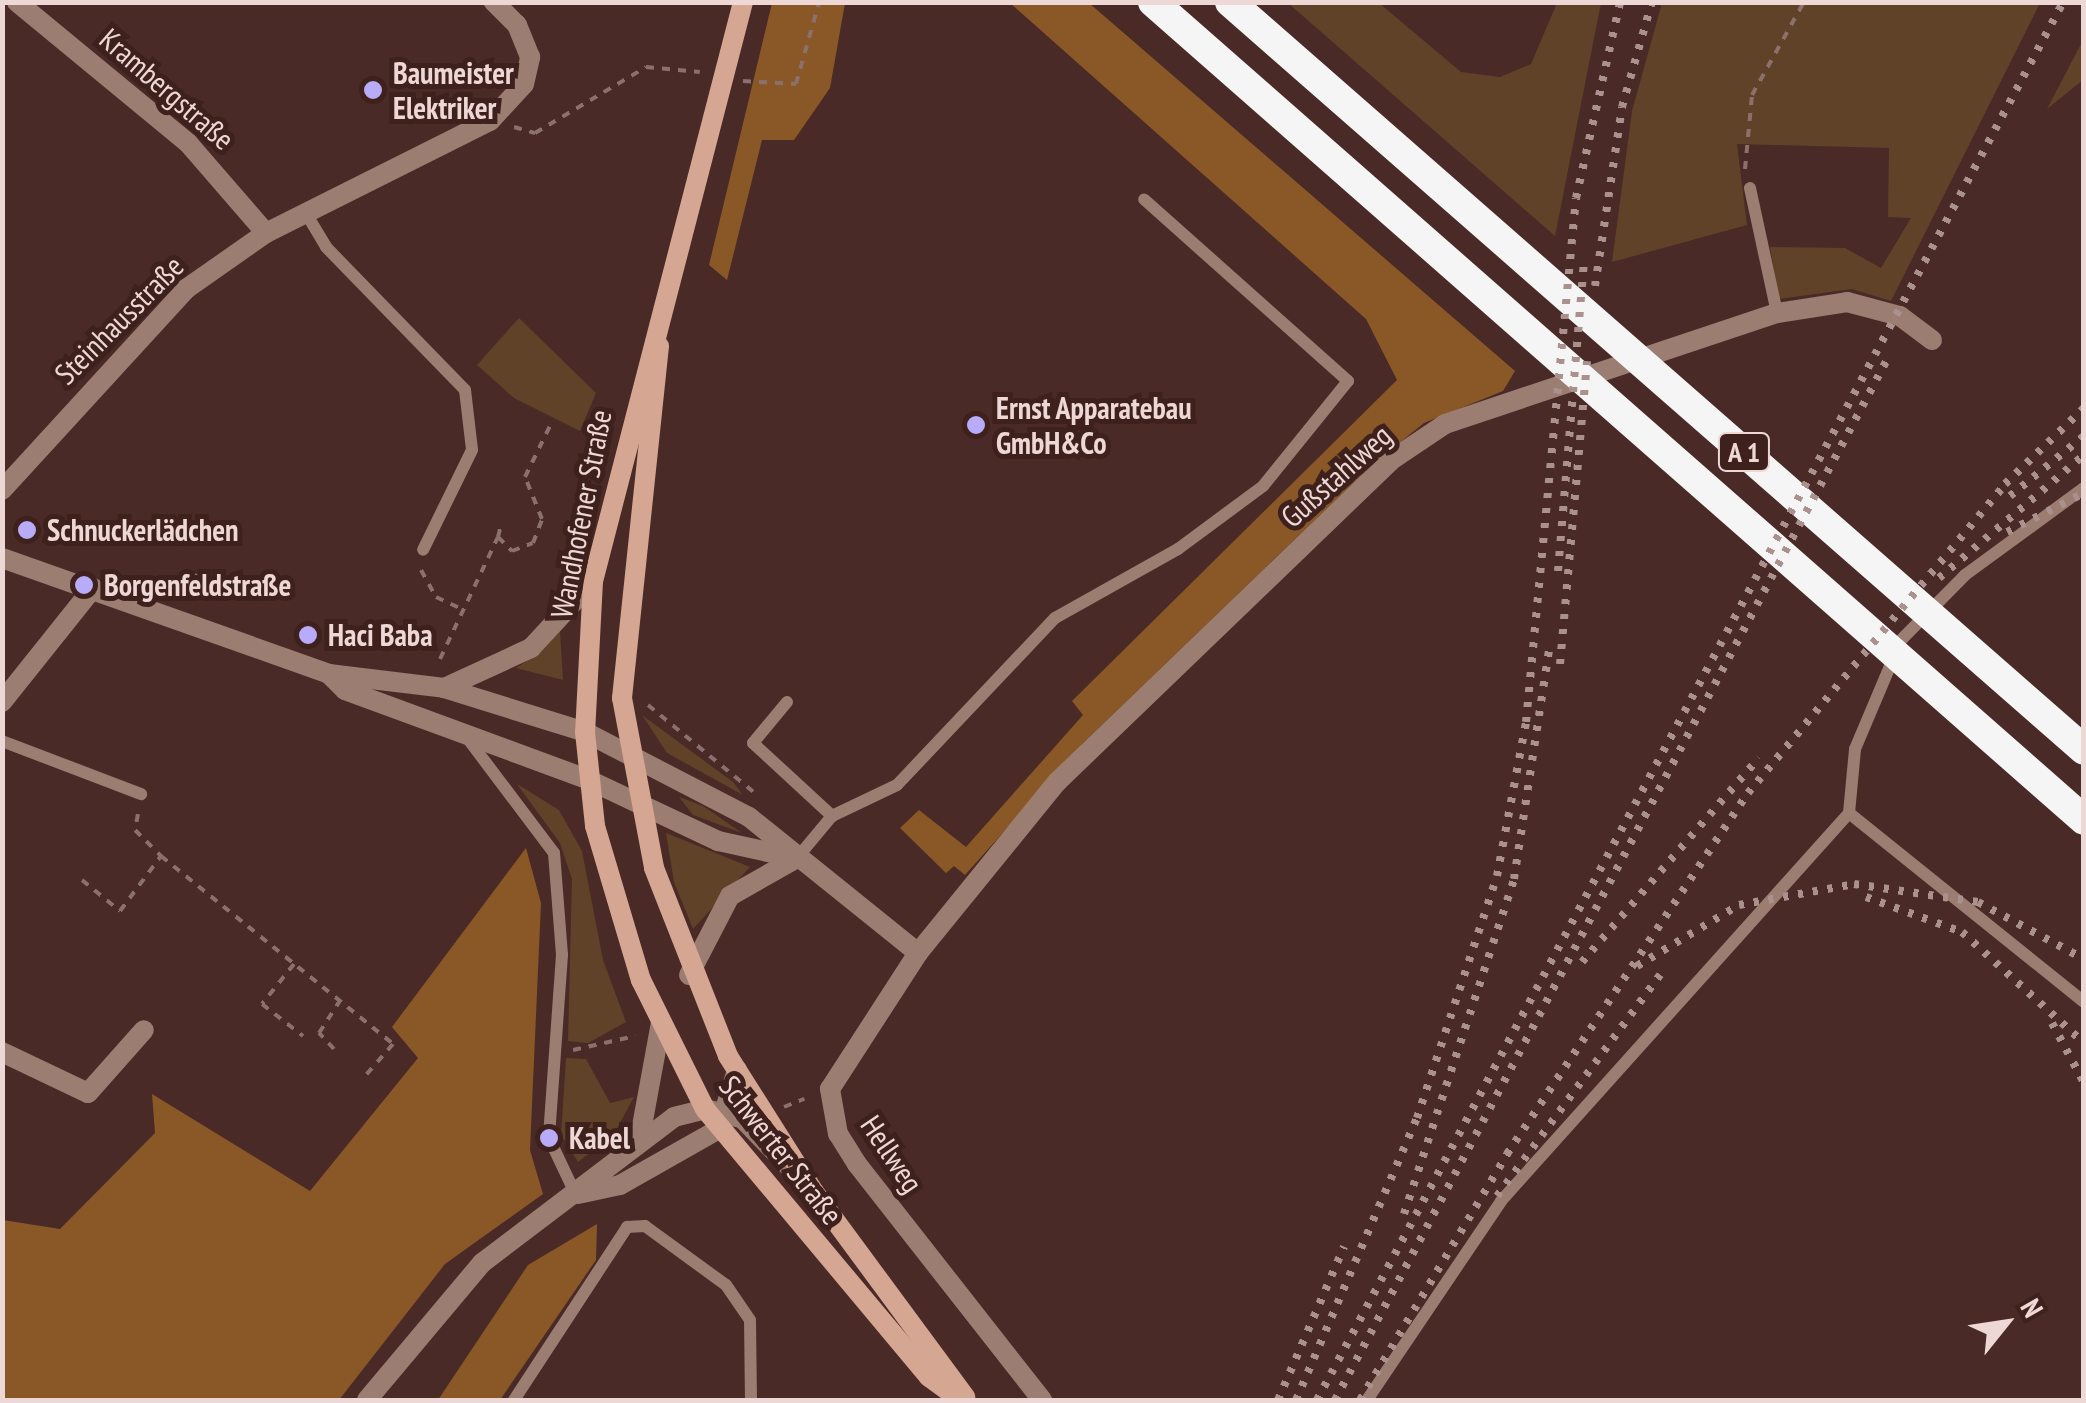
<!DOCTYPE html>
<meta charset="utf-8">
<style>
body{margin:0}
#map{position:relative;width:2086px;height:1403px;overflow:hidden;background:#492a27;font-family:"PT Sans Narrow",sans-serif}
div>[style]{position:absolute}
.green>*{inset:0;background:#5f4227}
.forest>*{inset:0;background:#8a5827}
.path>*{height:4px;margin-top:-2px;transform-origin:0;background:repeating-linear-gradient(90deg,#8b706d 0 8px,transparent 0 16px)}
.service>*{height:12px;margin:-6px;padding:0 6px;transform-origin:6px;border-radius:6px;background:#9b7d71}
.minor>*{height:20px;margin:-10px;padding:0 10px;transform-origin:10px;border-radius:10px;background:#9b7d71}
.tertiary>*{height:20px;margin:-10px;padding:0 10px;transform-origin:10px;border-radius:10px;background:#9b7d71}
.secondary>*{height:20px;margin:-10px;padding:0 10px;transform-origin:10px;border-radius:10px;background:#d5a692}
.motorway>*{height:30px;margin:-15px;padding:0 15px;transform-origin:15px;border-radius:15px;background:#f5f5f5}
.rail>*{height:8px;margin-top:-4px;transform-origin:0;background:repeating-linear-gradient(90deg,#ab918e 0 5px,transparent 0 15px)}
.dots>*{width:28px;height:28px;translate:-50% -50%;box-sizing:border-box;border:5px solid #3e201d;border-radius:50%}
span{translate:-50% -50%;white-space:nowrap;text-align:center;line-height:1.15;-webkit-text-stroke:10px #3e201d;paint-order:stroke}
.shield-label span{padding:2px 8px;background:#3e201d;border:2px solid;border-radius:8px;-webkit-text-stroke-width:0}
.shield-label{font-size:28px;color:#eed8d6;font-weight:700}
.poi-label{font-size:30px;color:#eed8d6;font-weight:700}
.left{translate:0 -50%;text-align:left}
.street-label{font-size:30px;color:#eed8d6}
.frame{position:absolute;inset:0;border:5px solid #eed8d6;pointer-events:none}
.north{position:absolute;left:1956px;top:1273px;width:100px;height:100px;-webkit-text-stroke:8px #3e201d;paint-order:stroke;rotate:60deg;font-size:28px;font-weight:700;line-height:40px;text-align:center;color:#eed8d6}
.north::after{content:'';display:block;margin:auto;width:35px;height:45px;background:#eed8d6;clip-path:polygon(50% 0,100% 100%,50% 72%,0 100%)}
</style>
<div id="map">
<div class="green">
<div style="clip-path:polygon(1288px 3px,1379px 3px,1461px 72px,1500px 77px,1531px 64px,1557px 3px,1601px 3px,1555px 236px)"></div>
<div style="clip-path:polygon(1662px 3px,2040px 3px,1891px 301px,1852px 289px,1779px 299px,1770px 247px,1845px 248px,1881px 268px,1911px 218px,1888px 217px,1889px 148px,1737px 144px,1747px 225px,1612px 262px,1632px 111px)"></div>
<div style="clip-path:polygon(2083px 40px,2083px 80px,2047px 109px)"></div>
<div style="clip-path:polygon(519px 318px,596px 393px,580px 431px,514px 398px,477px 365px)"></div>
<div style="clip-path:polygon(560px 631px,563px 680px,516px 668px,541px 652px)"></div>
<div style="clip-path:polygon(642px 715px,733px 782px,743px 795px,667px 753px)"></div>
<div style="clip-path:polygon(517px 784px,559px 810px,582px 851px,603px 960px,626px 1022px,588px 1043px,568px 1041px,572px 879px,560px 843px)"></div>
<div style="clip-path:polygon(679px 797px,703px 806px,742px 833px,693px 815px)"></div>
<div style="clip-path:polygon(666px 833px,750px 867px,693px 929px,674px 882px)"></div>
<div style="clip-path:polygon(566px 1058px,586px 1059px,610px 1103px,634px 1097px,614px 1134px,578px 1162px,561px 1135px)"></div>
</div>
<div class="forest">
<div style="clip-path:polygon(772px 3px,845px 3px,830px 88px,794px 140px,762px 140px,727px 280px,709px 265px)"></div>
<div style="clip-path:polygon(1010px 3px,1089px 3px,1515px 371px,1503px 391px,1424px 423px,1373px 464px,1082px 744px,965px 875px,954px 866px,946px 873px,900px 828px,919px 810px,966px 847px,1083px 715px,1072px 701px,1397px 380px,1366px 319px)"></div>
<div style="clip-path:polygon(526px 848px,541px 903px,530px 1150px,543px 1194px,445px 1264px,339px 1400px,3px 1400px,3px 1220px,60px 1229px,155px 1133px,152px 1094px,310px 1191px,418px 1058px,392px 1027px)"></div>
<div style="clip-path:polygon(597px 1224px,596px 1260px,500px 1400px,438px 1400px,528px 1265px)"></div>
</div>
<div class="path">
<div style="left:743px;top:81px;width:53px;rotate:3.2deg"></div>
<div style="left:796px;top:84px;width:85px;rotate:-74.3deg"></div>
<div style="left:514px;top:127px;width:22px;rotate:16deg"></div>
<div style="left:535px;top:133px;width:129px;rotate:-30.7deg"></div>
<div style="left:646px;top:67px;width:54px;rotate:5.3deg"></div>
<div style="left:1745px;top:169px;width:74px;rotate:-84.6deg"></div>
<div style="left:1752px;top:95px;width:107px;rotate:-60.8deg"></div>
<div style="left:498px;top:537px;width:12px;rotate:-76deg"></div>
<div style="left:421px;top:570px;width:31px;rotate:61deg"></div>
<div style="left:436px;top:597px;width:29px;rotate:25deg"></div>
<div style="left:188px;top:596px;width:24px;rotate:-71deg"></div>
<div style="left:440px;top:659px;width:135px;rotate:-64.6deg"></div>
<div style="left:498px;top:537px;width:20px;rotate:45deg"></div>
<div style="left:512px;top:551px;width:22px;rotate:-21deg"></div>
<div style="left:533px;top:543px;width:26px;rotate:-69deg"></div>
<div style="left:542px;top:519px;width:45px;rotate:-112deg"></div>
<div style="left:525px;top:477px;width:61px;rotate:-63.9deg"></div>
<div style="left:648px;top:705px;width:140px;rotate:39.5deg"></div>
<div style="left:138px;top:814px;width:16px;rotate:101deg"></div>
<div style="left:135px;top:830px;width:37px;rotate:45deg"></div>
<div style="left:161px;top:856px;width:299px;rotate:39deg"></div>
<div style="left:393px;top:1044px;width:41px;rotate:131.1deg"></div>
<div style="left:82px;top:880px;width:49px;rotate:39.2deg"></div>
<div style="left:120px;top:911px;width:69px;rotate:-53.3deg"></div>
<div style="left:294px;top:964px;width:51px;rotate:128.7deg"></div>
<div style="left:262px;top:1004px;width:52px;rotate:38deg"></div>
<div style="left:334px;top:1049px;width:22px;rotate:-133deg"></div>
<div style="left:319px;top:1033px;width:38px;rotate:-57deg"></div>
<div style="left:573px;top:1050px;width:64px;rotate:-12.7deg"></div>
<div style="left:784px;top:1107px;width:22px;rotate:-22deg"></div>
</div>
<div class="service">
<div style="left:1750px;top:188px;width:128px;rotate:77.8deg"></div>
<div style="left:307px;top:215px;width:37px;rotate:59deg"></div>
<div style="left:326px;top:247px;width:199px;rotate:45.8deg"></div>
<div style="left:465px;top:390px;width:60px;rotate:83.3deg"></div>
<div style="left:472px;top:450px;width:111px;rotate:116.1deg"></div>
<div style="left:787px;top:702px;width:53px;rotate:129.7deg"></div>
<div style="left:753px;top:743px;width:108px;rotate:42.7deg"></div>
<div style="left:468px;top:739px;width:143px;rotate:53deg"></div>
<div style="left:554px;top:853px;width:102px;rotate:85.5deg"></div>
<div style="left:562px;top:955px;width:183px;rotate:94.1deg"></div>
<div style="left:549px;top:1138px;width:63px;rotate:64.7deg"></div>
<div style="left:2px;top:741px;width:149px;rotate:20.9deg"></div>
<div style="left:1849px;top:813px;width:302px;rotate:38.8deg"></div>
<div style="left:797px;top:858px;width:55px;rotate:-50.2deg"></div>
<div style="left:832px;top:816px;width:72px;rotate:-25.5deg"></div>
<div style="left:897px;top:785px;width:230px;rotate:-46.6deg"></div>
<div style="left:1055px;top:618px;width:141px;rotate:-29.3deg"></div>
<div style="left:1178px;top:549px;width:106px;rotate:-36.5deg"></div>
<div style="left:1263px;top:486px;width:135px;rotate:-51deg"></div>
<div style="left:1348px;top:381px;width:273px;rotate:-138.3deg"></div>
<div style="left:514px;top:1400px;width:207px;rotate:-56.8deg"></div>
<div style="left:627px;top:1227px;width:18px;rotate:-3deg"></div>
<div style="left:645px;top:1226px;width:100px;rotate:36.1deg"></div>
<div style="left:726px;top:1285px;width:42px;rotate:55.6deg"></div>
<div style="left:750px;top:1320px;width:80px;rotate:89.3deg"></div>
<div style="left:1367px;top:1400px;width:240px;rotate:-56deg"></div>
<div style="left:1501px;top:1201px;width:521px;rotate:-48.11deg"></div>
<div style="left:1849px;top:813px;width:64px;rotate:-84.6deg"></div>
<div style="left:1855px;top:749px;width:118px;rotate:-67.1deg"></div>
<div style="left:1901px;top:640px;width:91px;rotate:-45.4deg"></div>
<div style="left:1965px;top:575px;width:147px;rotate:-36.2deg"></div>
</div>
<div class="minor">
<div style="left:17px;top:2px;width:222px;rotate:39.5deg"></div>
<div style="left:188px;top:143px;width:119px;rotate:49.1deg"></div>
<div style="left:2px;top:490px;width:273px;rotate:-47.5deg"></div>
<div style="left:186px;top:289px;width:98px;rotate:-35deg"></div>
<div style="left:266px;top:233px;width:250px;rotate:-26.6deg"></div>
<div style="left:490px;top:121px;width:50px;rotate:-47.4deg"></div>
<div style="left:524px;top:84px;width:28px;rotate:-77deg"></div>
<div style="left:530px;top:57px;width:35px;rotate:-112deg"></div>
<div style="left:517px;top:25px;width:33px;rotate:-135deg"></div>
<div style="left:2px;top:558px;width:347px;rotate:19.5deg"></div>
<div style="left:329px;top:674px;width:116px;rotate:6.9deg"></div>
<div style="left:444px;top:688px;width:148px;rotate:17.3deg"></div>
<div style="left:585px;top:732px;width:185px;rotate:27.4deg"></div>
<div style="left:749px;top:817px;width:217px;rotate:38.8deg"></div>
<div style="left:329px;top:674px;width:23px;rotate:45deg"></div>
<div style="left:345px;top:690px;width:260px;rotate:20.2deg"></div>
<div style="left:589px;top:780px;width:143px;rotate:25.3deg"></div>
<div style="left:718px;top:841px;width:79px;rotate:12.4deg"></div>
<div style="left:444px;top:688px;width:96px;rotate:-24.7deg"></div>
<div style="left:531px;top:648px;width:91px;rotate:-47.2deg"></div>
<div style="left:2px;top:702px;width:146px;rotate:-51.4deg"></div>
<div style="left:689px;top:975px;width:89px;rotate:-62.6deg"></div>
<div style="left:730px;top:896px;width:77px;rotate:-29.6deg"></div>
<div style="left:2px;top:1052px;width:95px;rotate:25.5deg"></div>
<div style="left:88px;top:1093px;width:84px;rotate:-48.4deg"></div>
<div style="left:1042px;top:1400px;width:300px;rotate:-128.1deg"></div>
<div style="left:857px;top:1164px;width:36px;rotate:-122deg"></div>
<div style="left:838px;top:1134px;width:46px;rotate:-100.1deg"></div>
<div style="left:830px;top:1089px;width:162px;rotate:-57.1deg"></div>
<div style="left:918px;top:953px;width:220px;rotate:-50.9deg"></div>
<div style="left:1057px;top:782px;width:463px;rotate:-43.9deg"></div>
<div style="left:1390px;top:461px;width:66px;rotate:-33.9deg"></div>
<div style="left:1445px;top:424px;width:350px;rotate:-18.5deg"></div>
<div style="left:1777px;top:313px;width:71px;rotate:-8.9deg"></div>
<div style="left:1847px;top:302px;width:55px;rotate:14.8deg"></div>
<div style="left:1900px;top:316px;width:40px;rotate:37deg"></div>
</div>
<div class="tertiary">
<div style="left:640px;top:1137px;width:116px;rotate:-79.6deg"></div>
<div style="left:578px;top:1194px;width:43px;rotate:-12.1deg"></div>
<div style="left:620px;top:1185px;width:114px;rotate:-29.5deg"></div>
<div style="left:719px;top:1129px;width:62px;rotate:-73deg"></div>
<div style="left:367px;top:1400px;width:179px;rotate:-50deg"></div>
<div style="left:482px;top:1263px;width:241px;rotate:-37.2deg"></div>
<div style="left:674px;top:1117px;width:32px;rotate:-14deg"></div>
<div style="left:705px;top:1109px;width:38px;rotate:14deg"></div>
<div style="left:742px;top:1118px;width:81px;rotate:46deg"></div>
</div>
<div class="secondary">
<div style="left:743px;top:2px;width:598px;rotate:104.52deg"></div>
<div style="left:593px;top:581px;width:151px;rotate:93deg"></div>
<div style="left:585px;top:732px;width:95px;rotate:83.9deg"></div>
<div style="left:595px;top:826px;width:161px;rotate:73.4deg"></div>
<div style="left:641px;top:980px;width:144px;rotate:63.6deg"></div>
<div style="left:705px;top:1109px;width:349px;rotate:50.1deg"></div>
<div style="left:929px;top:1377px;width:39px;rotate:36deg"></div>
<div style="left:659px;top:346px;width:354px;rotate:96deg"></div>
<div style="left:622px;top:698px;width:173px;rotate:79.3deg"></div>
<div style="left:654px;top:868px;width:202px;rotate:68.5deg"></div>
<div style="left:728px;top:1056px;width:161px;rotate:57.7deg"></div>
<div style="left:814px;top:1192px;width:255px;rotate:53.6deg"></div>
</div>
<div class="motorway">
<div style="left:1153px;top:2px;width:1239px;rotate:41.3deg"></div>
<div style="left:1230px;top:2px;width:1135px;rotate:41.21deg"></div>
</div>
<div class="rail">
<div style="left:1595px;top:286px;width:181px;rotate:-81.4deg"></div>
<div style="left:1622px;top:107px;width:109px;rotate:-74.1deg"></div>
<div style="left:2010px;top:496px;width:95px;rotate:-39deg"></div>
<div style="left:2007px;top:532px;width:86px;rotate:-26.9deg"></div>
<div style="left:1558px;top:571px;width:310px;rotate:-85.2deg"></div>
<div style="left:1939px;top:578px;width:190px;rotate:-40.3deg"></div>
<div style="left:1560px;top:664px;width:304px;rotate:-84.9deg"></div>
<div style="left:1866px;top:897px;width:102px;rotate:20deg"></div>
<div style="left:1962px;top:932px;width:165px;rotate:42.3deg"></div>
<div style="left:1582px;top:962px;width:270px;rotate:-49.1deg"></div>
<div style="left:1637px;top:966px;width:119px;rotate:-30.9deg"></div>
<div style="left:1739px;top:905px;width:117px;rotate:-10.3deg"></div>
<div style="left:1854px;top:884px;width:125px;rotate:8.3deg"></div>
<div style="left:1978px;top:902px;width:120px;rotate:28.3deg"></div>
<div style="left:2052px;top:1023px;width:68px;rotate:61.9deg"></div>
<div style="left:1497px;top:1196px;width:275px;rotate:-53.6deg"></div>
<div style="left:1404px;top:1214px;width:353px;rotate:-71.8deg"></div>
<div style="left:1514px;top:879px;width:237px;rotate:-81.3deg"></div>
<div style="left:1278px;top:1400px;width:167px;rotate:-66.7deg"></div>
<div style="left:1296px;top:1400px;width:307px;rotate:-66.8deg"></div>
<div style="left:1417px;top:1118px;width:255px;rotate:-71.7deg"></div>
<div style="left:1497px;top:876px;width:157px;rotate:-79.3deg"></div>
<div style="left:1526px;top:722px;width:526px;rotate:-84.55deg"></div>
<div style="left:1576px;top:198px;width:201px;rotate:-77.3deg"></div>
<div style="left:1317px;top:1400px;width:1585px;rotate:-61.91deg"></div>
<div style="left:1335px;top:1400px;width:1184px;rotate:-62.05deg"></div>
<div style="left:1360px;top:1400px;width:287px;rotate:-59.1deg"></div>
<div style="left:1507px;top:1154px;width:434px;rotate:-56.3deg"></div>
<div style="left:1748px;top:793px;width:402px;rotate:-50.2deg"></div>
<div style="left:2005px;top:484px;width:110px;rotate:-43.9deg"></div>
</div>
<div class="dots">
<div style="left:373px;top:90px;background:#b8abf7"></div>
<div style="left:976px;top:425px;background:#b8abf7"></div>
<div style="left:27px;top:530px;background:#b8abf7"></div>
<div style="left:84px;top:585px;background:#b8abf7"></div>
<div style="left:308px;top:635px;background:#b8abf7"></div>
<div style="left:549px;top:1138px;background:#b8abf7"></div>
</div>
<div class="shield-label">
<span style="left:1744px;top:452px">A 1</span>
</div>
<div class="poi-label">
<span class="left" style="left:393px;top:90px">Baumeister<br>Elektriker</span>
<span class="left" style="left:996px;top:425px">Ernst Apparatebau<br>GmbH&amp;Co</span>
<span class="left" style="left:47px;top:530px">Schnuckerlädchen</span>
<span class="left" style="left:104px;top:585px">Borgenfeldstraße</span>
<span class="left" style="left:328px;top:635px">Haci Baba</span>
<span class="left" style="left:569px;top:1138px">Kabel</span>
</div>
<div class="street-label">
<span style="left:167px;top:89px;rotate:41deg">Krambergstraße</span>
<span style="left:119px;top:320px;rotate:-45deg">Steinhausstraße</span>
<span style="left:1336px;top:476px;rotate:-42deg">Gußstahlweg</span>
<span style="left:581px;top:514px;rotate:-79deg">Wandhofener Straße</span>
<span style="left:781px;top:1150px;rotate:52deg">Schwerter Straße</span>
<span style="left:892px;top:1154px;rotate:56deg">Hellweg</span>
</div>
<div class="frame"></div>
<div class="north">N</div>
</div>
